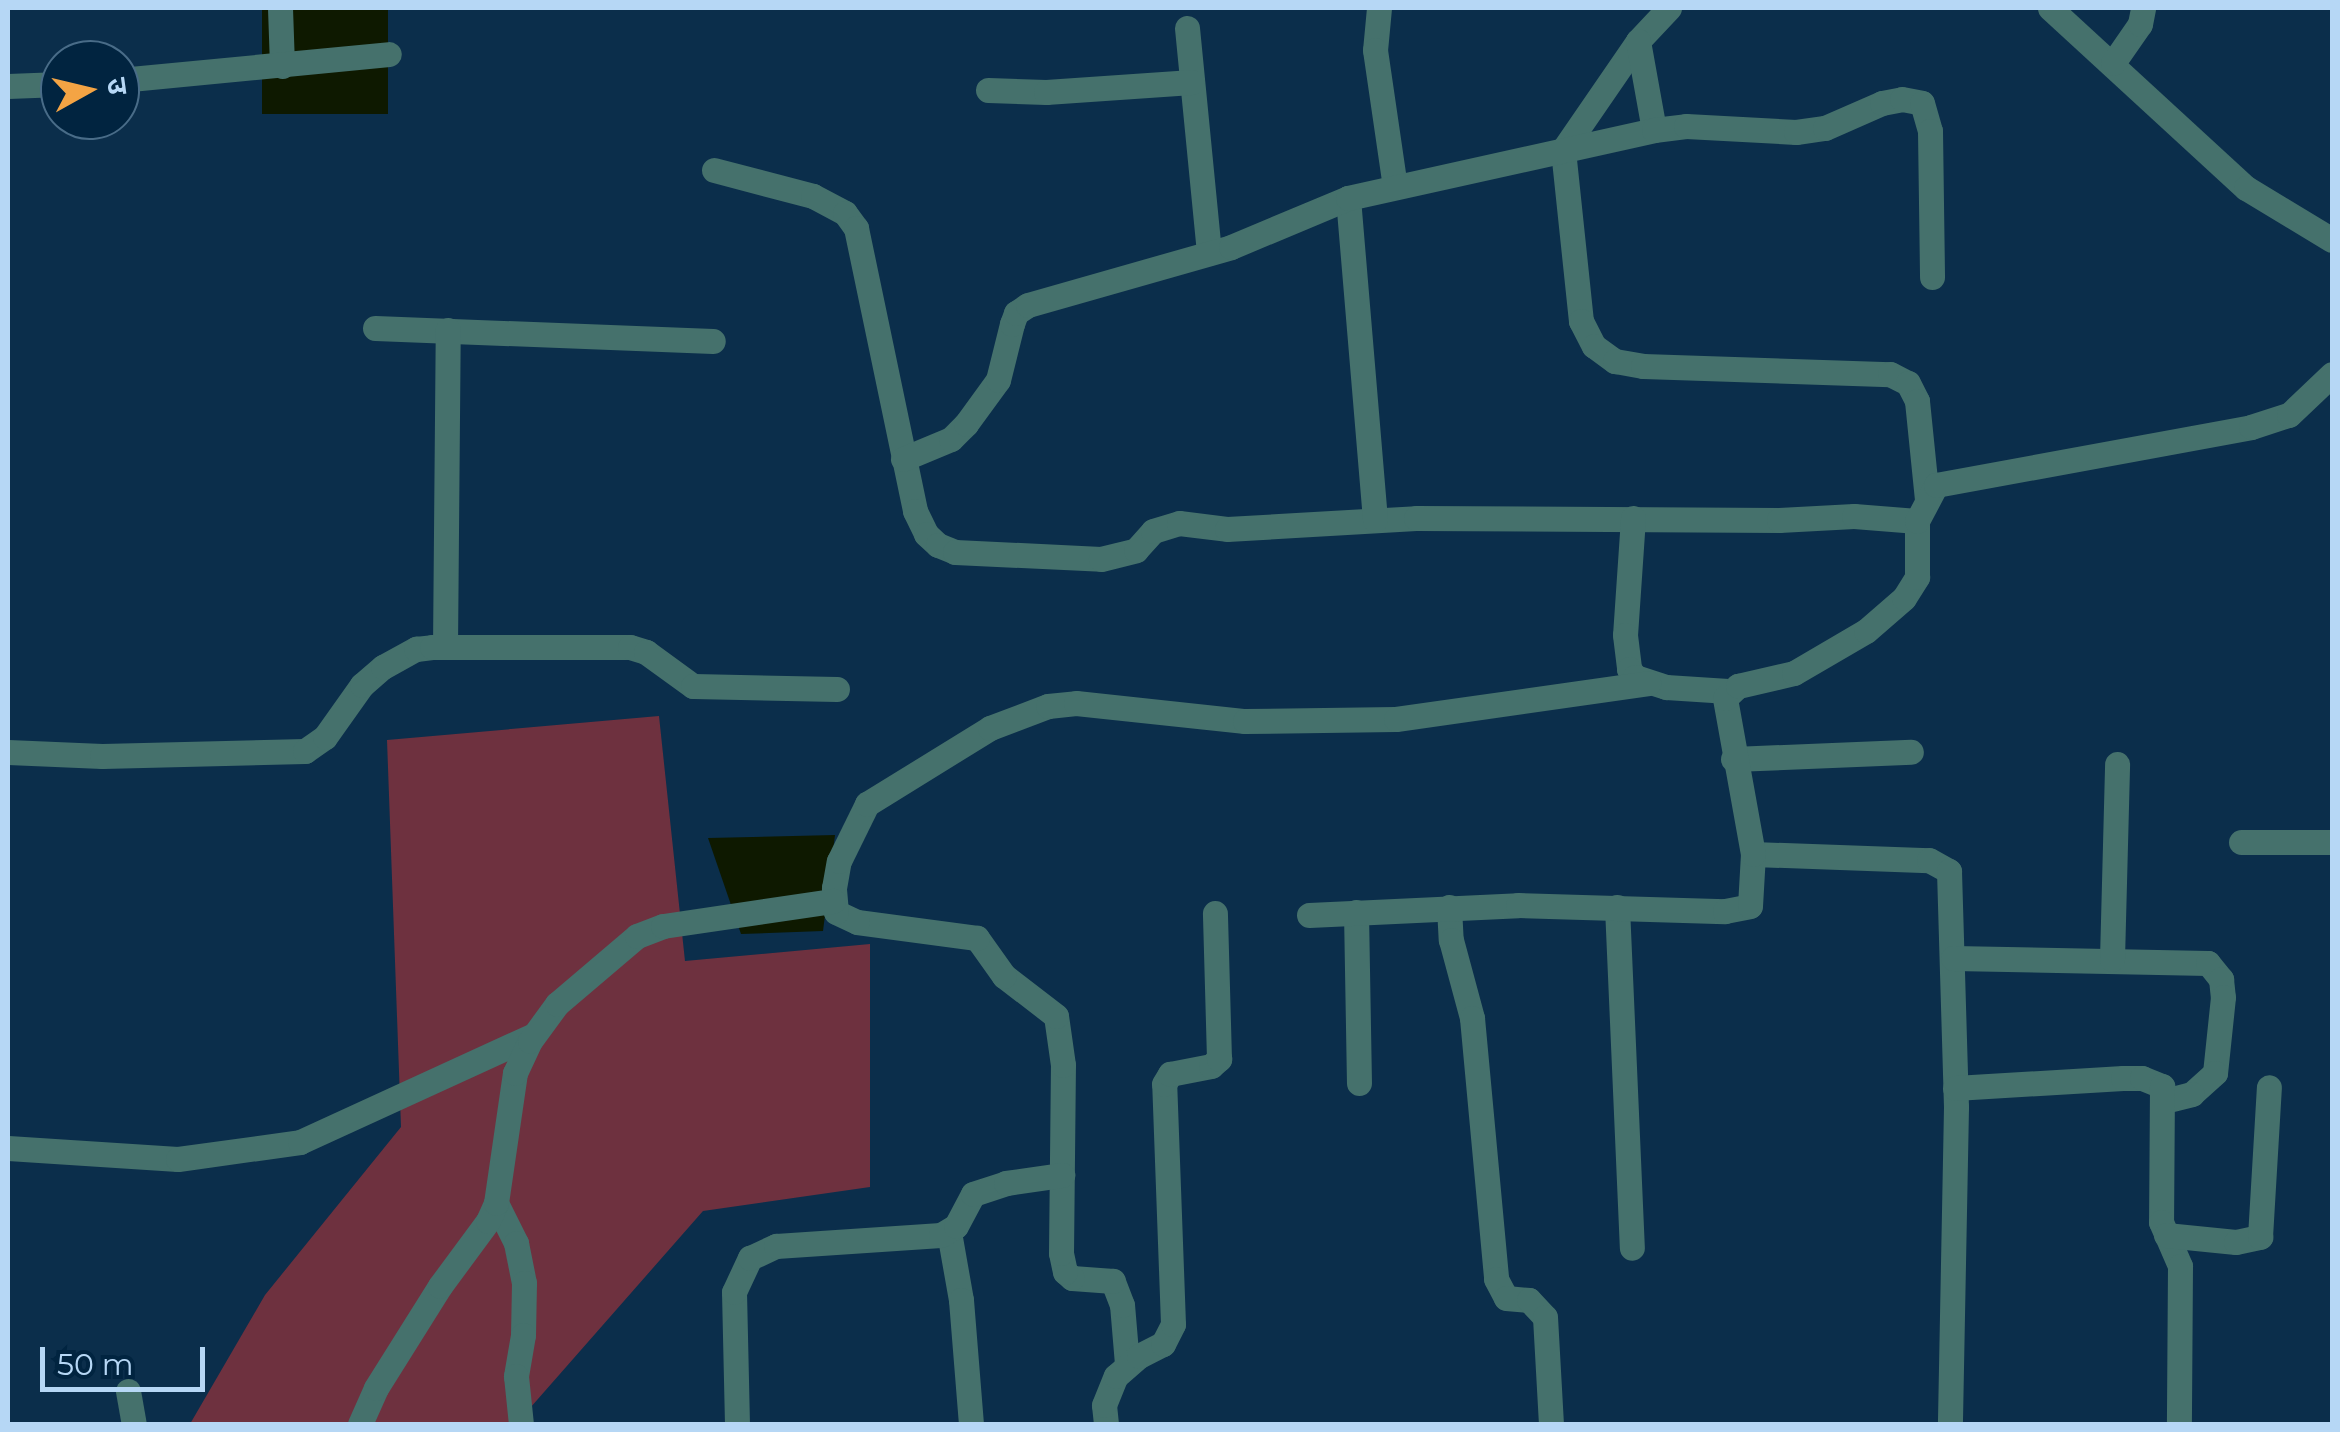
<!DOCTYPE html>
<meta charset="utf-8">
<style>
body{margin:0}
#map{position:relative;width:2340px;height:1432px;overflow:hidden;background:#0b2e4b;font-family:Montserrat,"Noto Sans Devanagari",sans-serif}
div>[style]{position:absolute}
.green>*{inset:0;background:#6e313f}
.water>*{inset:0;background:#0e1900;transform-origin:0 0}
.minor>*{height:25px;margin:-12.5px;padding:0 12.5px;transform-origin:12.5px;border-radius:12.5px;background:#45716c}
span{translate:-50% -50%;white-space:nowrap;text-align:center;line-height:1.15;-webkit-text-stroke:10px #012440;paint-order:stroke}
.frame{position:absolute;inset:0;border:10px solid #b6d7f5;pointer-events:none}
.north{position:absolute;left:40px;top:40px;width:100px;height:100px;box-sizing:border-box;background:#012440;border:2px solid #496c88;border-radius:50%;rotate:82deg;font-size:28px;font-weight:700;line-height:40px;text-align:center;color:#b6d7f5}
.north::after{content:'';display:block;margin:auto;width:35px;height:45px;background:#f4a444;clip-path:polygon(50% 0,100% 100%,50% 72%,0 100%)}
.scale{position:absolute;left:40px;top:1347px;width:165px;height:45px;box-sizing:border-box;border:5px solid #b6d7f5;border-top:0;padding-left:12px;font-size:30px;line-height:35px;white-space:nowrap;color:#b6d7f5;-webkit-text-stroke:8px #012440;paint-order:stroke}
</style>
<div id="map">
<div class="green">
<div style="clip-path:polygon(659px 716px,685px 961px,870px 944px,870px 1187px,703px 1211px,516px 1424px,190px 1424px,265px 1295px,401px 1127px,387px 740px)"></div>
</div>
<div class="water">
<div style="left:262px;top:8px;width:126px;height:106px"></div>
<div style="clip-path:polygon(835px 835px,823px 931px,741px 934px,708px 838px)"></div>
</div>
<div class="minor">
<div style="left:280px;top:8px;width:58px;rotate:88deg"></div>
<div style="left:1379px;top:8px;width:42px;rotate:95.4deg"></div>
<div style="left:1375px;top:50px;width:138px;rotate:81.7deg"></div>
<div style="left:1669px;top:8px;width:45px;rotate:133.2deg"></div>
<div style="left:1638px;top:41px;width:132px;rotate:124.5deg"></div>
<div style="left:1563px;top:150px;width:172px;rotate:84deg"></div>
<div style="left:1581px;top:321px;width:28px;rotate:63deg"></div>
<div style="left:1594px;top:346px;width:26px;rotate:36deg"></div>
<div style="left:1615px;top:361px;width:28px;rotate:10deg"></div>
<div style="left:1643px;top:366px;width:247px;rotate:1.9deg"></div>
<div style="left:1890px;top:374px;width:20px;rotate:27deg"></div>
<div style="left:1908px;top:383px;width:20px;rotate:63deg"></div>
<div style="left:1917px;top:401px;width:100px;rotate:84.2deg"></div>
<div style="left:2050px;top:8px;width:266px;rotate:42.6deg"></div>
<div style="left:2246px;top:188px;width:100px;rotate:31.2deg"></div>
<div style="left:1187px;top:28px;width:226px;rotate:84.4deg"></div>
<div style="left:1638px;top:41px;width:90px;rotate:79.8deg"></div>
<div style="left:2113px;top:63px;width:47px;rotate:-55.3deg"></div>
<div style="left:2140px;top:24px;width:16px;rotate:-79deg"></div>
<div style="left:120px;top:80px;width:270px;rotate:-5.5deg"></div>
<div style="left:8px;top:86px;width:52px;rotate:-2.2deg"></div>
<div style="left:988px;top:90px;width:58px;rotate:2deg"></div>
<div style="left:1046px;top:92px;width:146px;rotate:-3.9deg"></div>
<div style="left:714px;top:170px;width:102px;rotate:14.7deg"></div>
<div style="left:813px;top:196px;width:36px;rotate:28deg"></div>
<div style="left:845px;top:213px;width:19px;rotate:54deg"></div>
<div style="left:856px;top:228px;width:289px;rotate:78.2deg"></div>
<div style="left:915px;top:511px;width:25px;rotate:64deg"></div>
<div style="left:926px;top:534px;width:16px;rotate:43deg"></div>
<div style="left:938px;top:545px;width:18px;rotate:22deg"></div>
<div style="left:955px;top:552px;width:146px;rotate:2.7deg"></div>
<div style="left:1101px;top:559px;width:36px;rotate:-14deg"></div>
<div style="left:1136px;top:550px;width:25px;rotate:-48deg"></div>
<div style="left:1153px;top:531px;width:27px;rotate:-17deg"></div>
<div style="left:1179px;top:523px;width:48px;rotate:7.1deg"></div>
<div style="left:1227px;top:529px;width:189px;rotate:-3.3deg"></div>
<div style="left:1416px;top:518px;width:363px;rotate:0.3deg"></div>
<div style="left:1779px;top:520px;width:75px;rotate:-3.1deg"></div>
<div style="left:1854px;top:516px;width:63px;rotate:4.5deg"></div>
<div style="left:1348px;top:198px;width:323px;rotate:85.2deg"></div>
<div style="left:375px;top:328px;width:338px;rotate:2.2deg"></div>
<div style="left:903px;top:459px;width:52px;rotate:-22.6deg"></div>
<div style="left:951px;top:439px;width:21px;rotate:-45deg"></div>
<div style="left:966px;top:424px;width:54px;rotate:-54deg"></div>
<div style="left:998px;top:380px;width:58px;rotate:-76deg"></div>
<div style="left:1012px;top:324px;width:12px;rotate:-70deg"></div>
<div style="left:1016px;top:313px;width:14px;rotate:-34deg"></div>
<div style="left:1028px;top:305px;width:211px;rotate:-15.9deg"></div>
<div style="left:1231px;top:247px;width:127px;rotate:-22.7deg"></div>
<div style="left:1348px;top:198px;width:313px;rotate:-12.5deg"></div>
<div style="left:1654px;top:130px;width:32px;rotate:-7deg"></div>
<div style="left:1686px;top:126px;width:110px;rotate:3.1deg"></div>
<div style="left:1796px;top:132px;width:29px;rotate:-8deg"></div>
<div style="left:1825px;top:128px;width:62px;rotate:-23.7deg"></div>
<div style="left:1882px;top:103px;width:20px;rotate:-11deg"></div>
<div style="left:1902px;top:99px;width:20px;rotate:11deg"></div>
<div style="left:1922px;top:103px;width:29px;rotate:74deg"></div>
<div style="left:1930px;top:131px;width:146px;rotate:89.2deg"></div>
<div style="left:1633px;top:518px;width:117px;rotate:93.9deg"></div>
<div style="left:1625px;top:635px;width:34px;rotate:83deg"></div>
<div style="left:1629px;top:669px;width:10px;rotate:53deg"></div>
<div style="left:1635px;top:677px;width:33px;rotate:18deg"></div>
<div style="left:1666px;top:687px;width:62px;rotate:3.7deg"></div>
<div style="left:445px;top:647px;width:317px;rotate:-89.5deg"></div>
<div style="left:8px;top:752px;width:94px;rotate:2.4deg"></div>
<div style="left:102px;top:756px;width:203px;rotate:-1.4deg"></div>
<div style="left:305px;top:751px;width:24px;rotate:-35deg"></div>
<div style="left:325px;top:737px;width:64px;rotate:-54.6deg"></div>
<div style="left:362px;top:685px;width:28px;rotate:-41deg"></div>
<div style="left:383px;top:667px;width:38px;rotate:-29deg"></div>
<div style="left:416px;top:649px;width:16px;rotate:-7deg"></div>
<div style="left:432px;top:647px;width:198px"></div>
<div style="left:630px;top:647px;width:17px;rotate:17deg"></div>
<div style="left:646px;top:652px;width:58px;rotate:35.9deg"></div>
<div style="left:693px;top:686px;width:144px;rotate:1.2deg"></div>
<div style="left:1733px;top:759px;width:178px;rotate:-2.3deg"></div>
<div style="left:2241px;top:842px;width:91px"></div>
<div style="left:1753px;top:854px;width:176px;rotate:2deg"></div>
<div style="left:1929px;top:860px;width:23px;rotate:29deg"></div>
<div style="left:1949px;top:871px;width:236px;rotate:88.3deg"></div>
<div style="left:1956px;top:1107px;width:317px;rotate:91.1deg"></div>
<div style="left:1449px;top:907px;width:33px;rotate:87deg"></div>
<div style="left:1451px;top:940px;width:81px;rotate:74.9deg"></div>
<div style="left:1472px;top:1018px;width:262px;rotate:84.7deg"></div>
<div style="left:1496px;top:1279px;width:21px;rotate:62deg"></div>
<div style="left:1506px;top:1298px;width:23px;rotate:5deg"></div>
<div style="left:1529px;top:1300px;width:23px;rotate:47deg"></div>
<div style="left:1545px;top:1317px;width:107px;rotate:86.8deg"></div>
<div style="left:1617px;top:907px;width:341px;rotate:87.5deg"></div>
<div style="left:1356px;top:912px;width:171px;rotate:89deg"></div>
<div style="left:1309px;top:915px;width:209px;rotate:-2.7deg"></div>
<div style="left:1518px;top:905px;width:207px;rotate:1.7deg"></div>
<div style="left:1725px;top:911px;width:25px;rotate:-11deg"></div>
<div style="left:1750px;top:906px;width:52px;rotate:-86.7deg"></div>
<div style="left:1753px;top:854px;width:158px;rotate:-100.2deg"></div>
<div style="left:1725px;top:698px;width:18px;rotate:-43deg"></div>
<div style="left:1738px;top:686px;width:57px;rotate:-13.1deg"></div>
<div style="left:1794px;top:673px;width:83px;rotate:-30.3deg"></div>
<div style="left:1866px;top:631px;width:50px;rotate:-41deg"></div>
<div style="left:1904px;top:598px;width:25px;rotate:-58deg"></div>
<div style="left:1917px;top:577px;width:56px;rotate:-90deg"></div>
<div style="left:1917px;top:521px;width:41px;rotate:-62.2deg"></div>
<div style="left:1936px;top:485px;width:320px;rotate:-10.4deg"></div>
<div style="left:2251px;top:427px;width:40px;rotate:-18deg"></div>
<div style="left:2289px;top:415px;width:59px;rotate:-43.6deg"></div>
<div style="left:1953px;top:958px;width:255px;rotate:1.1deg"></div>
<div style="left:2208px;top:963px;width:21px;rotate:51deg"></div>
<div style="left:2221px;top:979px;width:18px;rotate:84deg"></div>
<div style="left:2223px;top:997px;width:76px;rotate:96deg"></div>
<div style="left:2215px;top:1073px;width:31px;rotate:138deg"></div>
<div style="left:2192px;top:1094px;width:29px;rotate:166deg"></div>
<div style="left:2112px;top:959px;width:195px;rotate:-88.5deg"></div>
<div style="left:1955px;top:1088px;width:168px;rotate:-3.4deg"></div>
<div style="left:2123px;top:1078px;width:19px"></div>
<div style="left:2142px;top:1078px;width:22px;rotate:22deg"></div>
<div style="left:2162px;top:1086px;width:136px;rotate:90.4deg"></div>
<div style="left:2161px;top:1222px;width:48px;rotate:66.6deg"></div>
<div style="left:2180px;top:1266px;width:158px;rotate:90.4deg"></div>
<div style="left:8px;top:1148px;width:170px;rotate:3.7deg"></div>
<div style="left:178px;top:1159px;width:123px;rotate:-7.9deg"></div>
<div style="left:300px;top:1142px;width:257px;rotate:-24.6deg"></div>
<div style="left:496px;top:1203px;width:45px;rotate:63.4deg"></div>
<div style="left:516px;top:1243px;width:41px;rotate:78.7deg"></div>
<div style="left:524px;top:1283px;width:52px;rotate:91.1deg"></div>
<div style="left:523px;top:1335px;width:42px;rotate:99.7deg"></div>
<div style="left:516px;top:1376px;width:48px;rotate:84.1deg"></div>
<div style="left:949px;top:1232px;width:69px;rotate:80deg"></div>
<div style="left:961px;top:1300px;width:124px;rotate:85.4deg"></div>
<div style="left:2166px;top:1235px;width:70px;rotate:5.7deg"></div>
<div style="left:2236px;top:1242px;width:25px;rotate:-12deg"></div>
<div style="left:2260px;top:1237px;width:150px;rotate:-86.6deg"></div>
<div style="left:1127px;top:1364px;width:59px;rotate:-94.8deg"></div>
<div style="left:1122px;top:1305px;width:26px;rotate:-111deg"></div>
<div style="left:1113px;top:1281px;width:41px;rotate:-175.8deg"></div>
<div style="left:1072px;top:1278px;width:9px;rotate:-139deg"></div>
<div style="left:1065px;top:1272px;width:19px;rotate:-102deg"></div>
<div style="left:1061px;top:1253px;width:188px;rotate:-89.4deg"></div>
<div style="left:1063px;top:1065px;width:49px;rotate:-98.1deg"></div>
<div style="left:1056px;top:1016px;width:66px;rotate:-142.4deg"></div>
<div style="left:1004px;top:976px;width:47px;rotate:-125.4deg"></div>
<div style="left:977px;top:938px;width:121px;rotate:-172.4deg"></div>
<div style="left:857px;top:922px;width:23px;rotate:-155deg"></div>
<div style="left:836px;top:912px;width:24px;rotate:-95deg"></div>
<div style="left:834px;top:888px;width:27px;rotate:-80deg"></div>
<div style="left:839px;top:861px;width:64px;rotate:-63.8deg"></div>
<div style="left:867px;top:804px;width:145px;rotate:-31.7deg"></div>
<div style="left:990px;top:728px;width:62px;rotate:-20.8deg"></div>
<div style="left:1048px;top:706px;width:28px;rotate:-6deg"></div>
<div style="left:1076px;top:703px;width:170px;rotate:6.1deg"></div>
<div style="left:1245px;top:721px;width:151px;rotate:-0.8deg"></div>
<div style="left:1396px;top:719px;width:255px;rotate:-8.1deg"></div>
<div style="left:128px;top:1391px;width:34px;rotate:80deg"></div>
<div style="left:360px;top:1424px;width:39px;rotate:-66deg"></div>
<div style="left:376px;top:1388px;width:120px;rotate:-57.9deg"></div>
<div style="left:440px;top:1286px;width:81px;rotate:-53.6deg"></div>
<div style="left:488px;top:1221px;width:20px;rotate:-66deg"></div>
<div style="left:496px;top:1203px;width:131px;rotate:-81.7deg"></div>
<div style="left:515px;top:1073px;width:35px;rotate:-65deg"></div>
<div style="left:530px;top:1041px;width:46px;rotate:-53.9deg"></div>
<div style="left:557px;top:1004px;width:105px;rotate:-40.4deg"></div>
<div style="left:637px;top:936px;width:28px;rotate:-21deg"></div>
<div style="left:663px;top:926px;width:172px;rotate:-8.4deg"></div>
<div style="left:737px;top:1424px;width:132px;rotate:-91.3deg"></div>
<div style="left:734px;top:1292px;width:38px;rotate:-65deg"></div>
<div style="left:750px;top:1258px;width:29px;rotate:-25deg"></div>
<div style="left:776px;top:1246px;width:165px;rotate:-3.8deg"></div>
<div style="left:941px;top:1235px;width:17px;rotate:-31deg"></div>
<div style="left:956px;top:1226px;width:36px;rotate:-62deg"></div>
<div style="left:973px;top:1194px;width:35px;rotate:-18deg"></div>
<div style="left:1006px;top:1183px;width:57px;rotate:-8.1deg"></div>
<div style="left:1106px;top:1424px;width:19px;rotate:-96deg"></div>
<div style="left:1104px;top:1405px;width:31px;rotate:-68deg"></div>
<div style="left:1116px;top:1376px;width:30px;rotate:-41deg"></div>
<div style="left:1139px;top:1356px;width:27px;rotate:-27deg"></div>
<div style="left:1163px;top:1344px;width:22px;rotate:-63deg"></div>
<div style="left:1173px;top:1324px;width:240px;rotate:-92.1deg"></div>
<div style="left:1164px;top:1084px;width:12px;rotate:-59deg"></div>
<div style="left:1170px;top:1074px;width:42px;rotate:-11deg"></div>
<div style="left:1211px;top:1066px;width:11px;rotate:-41deg"></div>
<div style="left:1219px;top:1059px;width:146px;rotate:-91.6deg"></div>
</div>
<div class="frame"></div>
<div class="north">उ</div>
<div class="scale">50 m</div>
</div>
